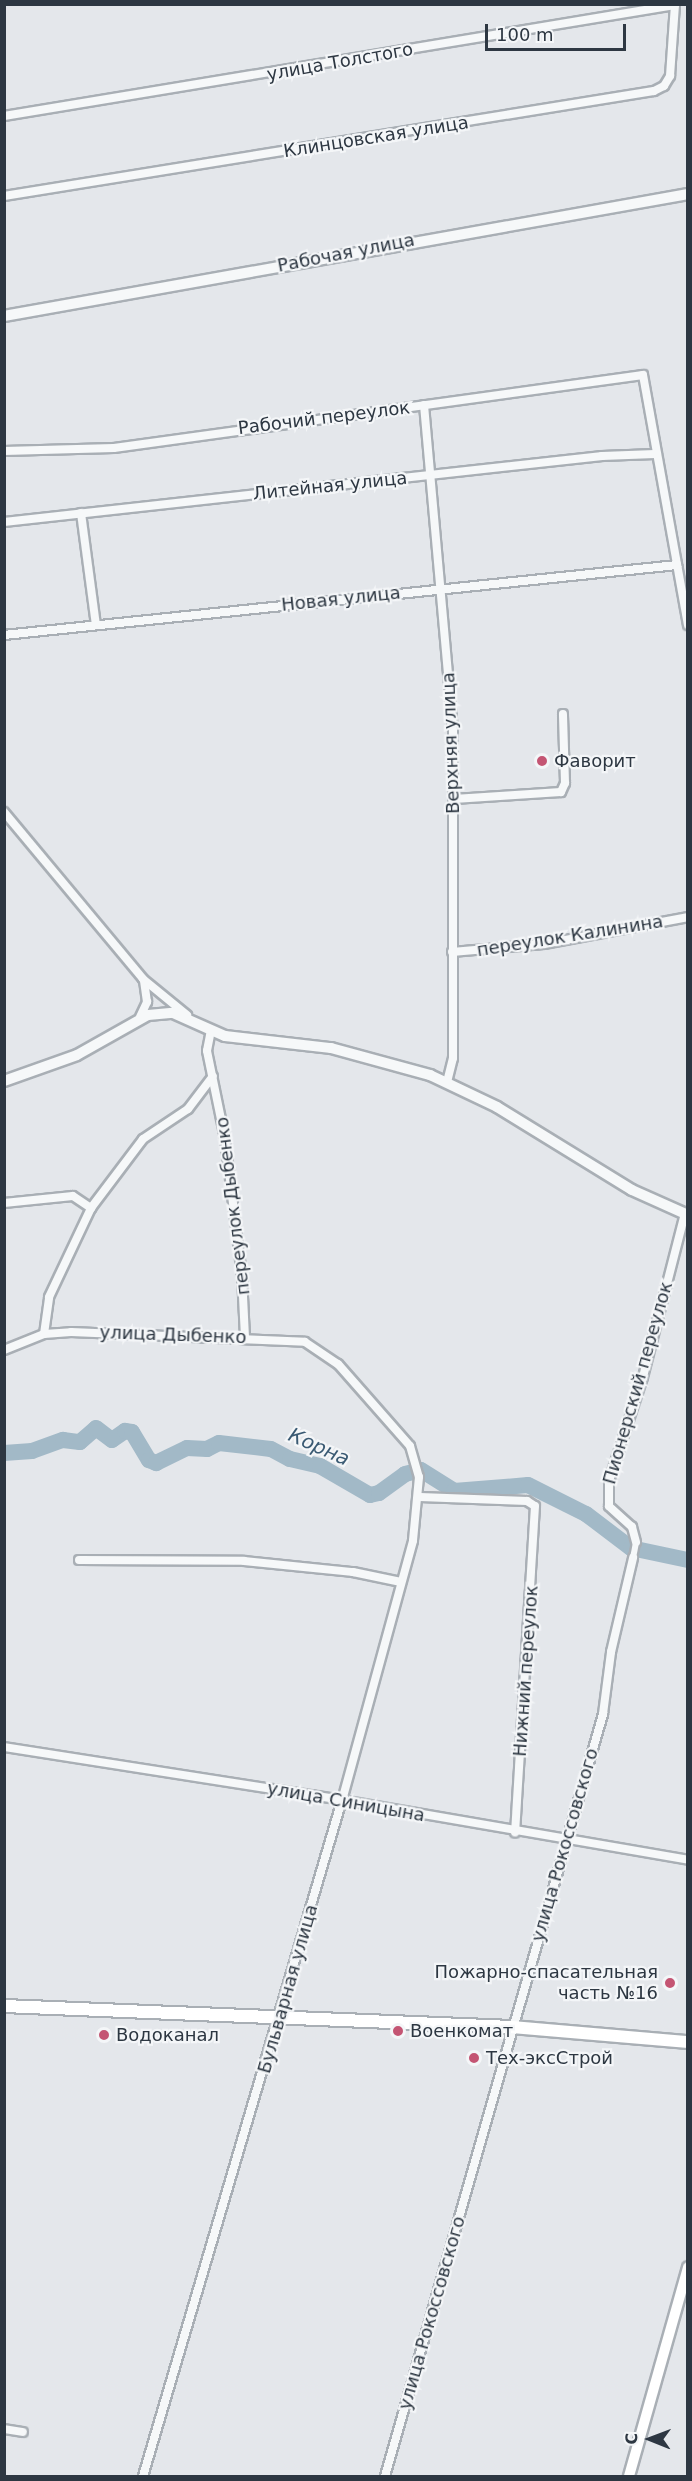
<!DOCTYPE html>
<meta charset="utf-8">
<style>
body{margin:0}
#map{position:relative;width:692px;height:2481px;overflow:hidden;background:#e4e7eb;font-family:"DejaVu Sans",sans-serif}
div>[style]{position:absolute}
.river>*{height:16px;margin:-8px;padding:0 8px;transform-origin:8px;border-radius:8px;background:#a2b9c7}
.roads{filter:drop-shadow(2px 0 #a9afb5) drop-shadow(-2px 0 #a9afb5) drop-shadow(0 2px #a9afb5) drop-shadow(0 -2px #a9afb5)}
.pedestrian>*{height:6px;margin:-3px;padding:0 3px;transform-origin:3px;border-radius:3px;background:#f6f8f9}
.minor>*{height:8px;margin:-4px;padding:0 4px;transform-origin:4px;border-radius:4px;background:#f6f8f9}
.tertiary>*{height:10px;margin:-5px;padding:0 5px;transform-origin:5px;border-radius:5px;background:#f6f8f9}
.secondary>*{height:10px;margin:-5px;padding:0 5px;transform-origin:5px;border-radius:5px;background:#fff}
.primary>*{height:12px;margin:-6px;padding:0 6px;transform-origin:6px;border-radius:6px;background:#fff}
.dots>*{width:16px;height:16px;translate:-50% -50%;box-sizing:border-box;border:3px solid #f4f6f8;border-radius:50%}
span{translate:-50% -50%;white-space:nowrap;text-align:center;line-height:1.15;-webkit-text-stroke:4.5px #f4f6f8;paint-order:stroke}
.street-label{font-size:18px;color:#2d3742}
.poi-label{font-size:18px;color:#2d3742}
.left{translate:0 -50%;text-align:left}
.right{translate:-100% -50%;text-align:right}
.water-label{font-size:20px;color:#3a5a73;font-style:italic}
.frame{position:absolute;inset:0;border:6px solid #2d3742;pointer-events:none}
.north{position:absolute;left:620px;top:2409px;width:60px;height:60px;-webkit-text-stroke:4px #f4f6f8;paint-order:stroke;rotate:271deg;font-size:16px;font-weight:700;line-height:24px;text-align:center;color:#2d3742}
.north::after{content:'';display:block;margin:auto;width:21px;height:27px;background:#2d3742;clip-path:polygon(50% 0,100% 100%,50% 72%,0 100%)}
.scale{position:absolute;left:485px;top:24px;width:141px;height:27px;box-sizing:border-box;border:3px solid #2d3742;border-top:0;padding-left:8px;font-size:18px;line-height:21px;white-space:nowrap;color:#2d3742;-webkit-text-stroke:4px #f4f6f8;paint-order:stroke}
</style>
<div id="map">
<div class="river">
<div style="left:4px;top:1453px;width:28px;rotate:-4deg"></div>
<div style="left:32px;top:1451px;width:33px;rotate:-20deg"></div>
<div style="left:63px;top:1440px;width:17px;rotate:7deg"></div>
<div style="left:80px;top:1442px;width:21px;rotate:-41deg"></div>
<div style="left:96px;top:1428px;width:20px;rotate:37deg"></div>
<div style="left:112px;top:1440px;width:16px;rotate:-35deg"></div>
<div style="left:125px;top:1431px;width:7px;rotate:8deg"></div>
<div style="left:132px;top:1432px;width:33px;rotate:59deg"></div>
<div style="left:149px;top:1460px;width:8px;rotate:23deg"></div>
<div style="left:156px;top:1463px;width:34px;rotate:-26deg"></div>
<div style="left:187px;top:1448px;width:20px;rotate:3deg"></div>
<div style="left:207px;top:1449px;width:13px;rotate:-27deg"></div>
<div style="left:219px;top:1443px;width:52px;rotate:6.6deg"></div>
<div style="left:271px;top:1449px;width:21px;rotate:28deg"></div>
<div style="left:290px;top:1459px;width:31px;rotate:13deg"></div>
<div style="left:320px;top:1466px;width:58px;rotate:30.1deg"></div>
<div style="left:370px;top:1495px;width:9px;rotate:-13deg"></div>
<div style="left:379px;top:1493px;width:32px;rotate:-36deg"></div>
<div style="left:405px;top:1474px;width:16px;rotate:-14deg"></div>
<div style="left:421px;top:1470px;width:39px;rotate:32deg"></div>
<div style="left:454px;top:1491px;width:74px;rotate:-4.6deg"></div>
<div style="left:528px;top:1485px;width:65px;rotate:26.6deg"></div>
<div style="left:586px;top:1514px;width:56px;rotate:37.1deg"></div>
<div style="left:631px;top:1548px;width:58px;rotate:11.9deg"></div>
</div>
<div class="roads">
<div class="pedestrian">
<div style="left:633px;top:1558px;width:16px;rotate:-79deg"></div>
</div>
<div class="minor">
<div style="left:4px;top:116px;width:680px;rotate:-9.39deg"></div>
<div style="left:4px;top:196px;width:658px;rotate:-9.18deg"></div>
<div style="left:654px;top:91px;width:11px;rotate:-27deg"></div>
<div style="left:664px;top:86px;width:12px;rotate:-59deg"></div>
<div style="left:670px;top:76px;width:72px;rotate:-86deg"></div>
<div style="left:424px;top:405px;width:327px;rotate:84.9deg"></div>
<div style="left:453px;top:731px;width:327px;rotate:90deg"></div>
<div style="left:453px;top:1058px;width:25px;rotate:104deg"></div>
<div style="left:4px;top:451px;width:110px;rotate:-1.6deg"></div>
<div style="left:114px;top:448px;width:534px;rotate:-7.86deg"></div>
<div style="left:643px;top:375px;width:254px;rotate:79.8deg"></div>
<div style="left:81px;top:513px;width:113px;rotate:82.4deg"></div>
<div style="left:4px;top:522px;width:602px;rotate:-6.3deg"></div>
<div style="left:602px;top:456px;width:53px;rotate:-2.2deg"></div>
<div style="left:4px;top:635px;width:677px;rotate:-5.94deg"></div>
<div style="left:454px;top:799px;width:107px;rotate:-3.7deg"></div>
<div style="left:561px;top:792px;width:10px;rotate:-66deg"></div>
<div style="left:565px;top:783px;width:69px;rotate:-91.7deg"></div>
<div style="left:4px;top:812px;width:217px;rotate:50.2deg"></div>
<div style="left:143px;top:979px;width:57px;rotate:39.3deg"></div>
<div style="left:452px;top:952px;width:92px;rotate:-5deg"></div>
<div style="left:544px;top:944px;width:147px;rotate:-10.6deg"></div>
<div style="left:140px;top:1017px;width:17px;rotate:-65deg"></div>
<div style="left:147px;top:1002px;width:21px;rotate:-98deg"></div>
<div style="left:211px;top:1030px;width:21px;rotate:101deg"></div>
<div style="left:207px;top:1051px;width:90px;rotate:78.4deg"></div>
<div style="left:225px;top:1139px;width:138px;rotate:82.9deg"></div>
<div style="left:242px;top:1276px;width:61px;rotate:87.2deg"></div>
<div style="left:4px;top:1203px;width:69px;rotate:-5.8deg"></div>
<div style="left:73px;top:1196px;width:22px;rotate:34deg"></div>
<div style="left:44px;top:1334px;width:37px;rotate:-82deg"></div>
<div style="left:49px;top:1297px;width:98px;rotate:-64.7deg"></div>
<div style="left:91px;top:1208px;width:86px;rotate:-53deg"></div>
<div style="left:143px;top:1139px;width:54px;rotate:-33.7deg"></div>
<div style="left:188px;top:1109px;width:41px;rotate:-52.9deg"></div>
<div style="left:4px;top:1350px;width:43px;rotate:-21.8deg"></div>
<div style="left:44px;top:1334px;width:27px;rotate:-4deg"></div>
<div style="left:71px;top:1332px;width:234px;rotate:2.4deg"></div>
<div style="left:305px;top:1342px;width:40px;rotate:34deg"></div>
<div style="left:338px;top:1364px;width:109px;rotate:48.7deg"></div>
<div style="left:410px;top:1446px;width:32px;rotate:74deg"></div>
<div style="left:419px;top:1477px;width:64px;rotate:95.4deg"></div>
<div style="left:413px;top:1541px;width:269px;rotate:105.3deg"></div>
<div style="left:342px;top:1800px;width:705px;rotate:106.4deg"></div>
<div style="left:420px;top:1497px;width:107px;rotate:2.1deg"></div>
<div style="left:527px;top:1501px;width:9px;rotate:32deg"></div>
<div style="left:535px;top:1506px;width:327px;rotate:93.5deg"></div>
<div style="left:636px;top:1542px;width:16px;rotate:-105deg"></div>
<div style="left:632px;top:1527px;width:31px;rotate:-138deg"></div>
<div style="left:609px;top:1506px;width:25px;rotate:-90deg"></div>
<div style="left:609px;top:1481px;width:109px;rotate:-71.9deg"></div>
<div style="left:643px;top:1377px;width:168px;rotate:-75.6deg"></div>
<div style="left:79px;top:1560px;width:165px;rotate:0.3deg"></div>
<div style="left:244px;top:1561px;width:110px;rotate:5.8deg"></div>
<div style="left:353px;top:1572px;width:49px;rotate:11.8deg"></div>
<div style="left:4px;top:1747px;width:342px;rotate:8.9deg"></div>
<div style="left:342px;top:1800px;width:351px;rotate:9.8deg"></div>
<div style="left:4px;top:2429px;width:19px;rotate:9deg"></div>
<div style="left:385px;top:2476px;width:793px;rotate:-74.03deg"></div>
<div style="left:603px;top:1714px;width:63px;rotate:-82.6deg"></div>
<div style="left:611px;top:1652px;width:97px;rotate:-76.8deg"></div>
</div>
<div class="tertiary">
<div style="left:4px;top:316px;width:695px;rotate:-10.11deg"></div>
<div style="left:4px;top:1081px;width:77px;rotate:-19.6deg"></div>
<div style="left:77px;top:1055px;width:81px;rotate:-29.4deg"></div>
<div style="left:148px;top:1015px;width:25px;rotate:-5deg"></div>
<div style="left:173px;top:1013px;width:57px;rotate:23.9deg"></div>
<div style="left:225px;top:1036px;width:107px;rotate:6.5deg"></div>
<div style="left:331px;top:1048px;width:103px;rotate:15.3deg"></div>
<div style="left:430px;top:1075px;width:74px;rotate:25.5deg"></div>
<div style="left:497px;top:1107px;width:158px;rotate:31.6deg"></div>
<div style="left:632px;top:1190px;width:61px;rotate:24.1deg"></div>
</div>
<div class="secondary">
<div style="left:629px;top:2476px;width:217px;rotate:-74.2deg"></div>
</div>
<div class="primary">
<div style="left:4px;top:2006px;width:508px;rotate:2.37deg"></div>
<div style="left:512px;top:2027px;width:177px;rotate:4.9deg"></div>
</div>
</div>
<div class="dots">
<div style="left:542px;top:761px;background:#c45573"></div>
<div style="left:670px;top:1983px;background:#c45573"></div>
<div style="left:398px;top:2031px;background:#c45573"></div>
<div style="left:104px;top:2035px;background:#c45573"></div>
<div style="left:474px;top:2058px;background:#c45573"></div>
</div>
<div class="street-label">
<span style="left:340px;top:62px;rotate:-10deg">улица Толстого</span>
<span style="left:376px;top:137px;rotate:-9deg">Клинцовская улица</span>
<span style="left:346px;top:253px;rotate:-11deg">Рабочая улица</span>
<span style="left:324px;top:418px;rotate:-7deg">Рабочий переулок</span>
<span style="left:330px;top:486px;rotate:-6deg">Литейная улица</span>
<span style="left:341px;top:599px;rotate:-6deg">Новая улица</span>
<span style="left:451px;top:743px;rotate:-92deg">Верхняя улица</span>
<span style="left:570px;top:936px;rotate:-9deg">переулок Калинина</span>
<span style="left:233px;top:1206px;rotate:-97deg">переулок Дыбенко</span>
<span style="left:173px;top:1335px;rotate:2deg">улица Дыбенко</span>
<span style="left:638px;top:1383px;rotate:-74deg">Пионерский переулок</span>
<span style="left:526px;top:1671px;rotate:-86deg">Нижний переулок</span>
<span style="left:346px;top:1802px;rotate:10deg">улица Синицына</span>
<span style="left:565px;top:1845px;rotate:-74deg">улица Рокоссовского</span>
<span style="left:288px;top:1989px;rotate:-74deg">Бульварная улица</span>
<span style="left:432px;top:2313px;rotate:-74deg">улица Рокоссовского</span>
</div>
<div class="poi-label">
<span class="left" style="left:554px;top:761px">Фаворит</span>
<span class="right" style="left:658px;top:1983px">Пожарно-спасательная<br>часть №16</span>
<span class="left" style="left:410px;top:2031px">Военкомат</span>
<span class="left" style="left:116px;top:2035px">Водоканал</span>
<span class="left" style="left:486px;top:2058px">Тех-эксСтрой</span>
</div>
<div class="water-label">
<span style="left:319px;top:1447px;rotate:24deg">Корна</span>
</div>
<div class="frame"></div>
<div class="north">С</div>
<div class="scale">100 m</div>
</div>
